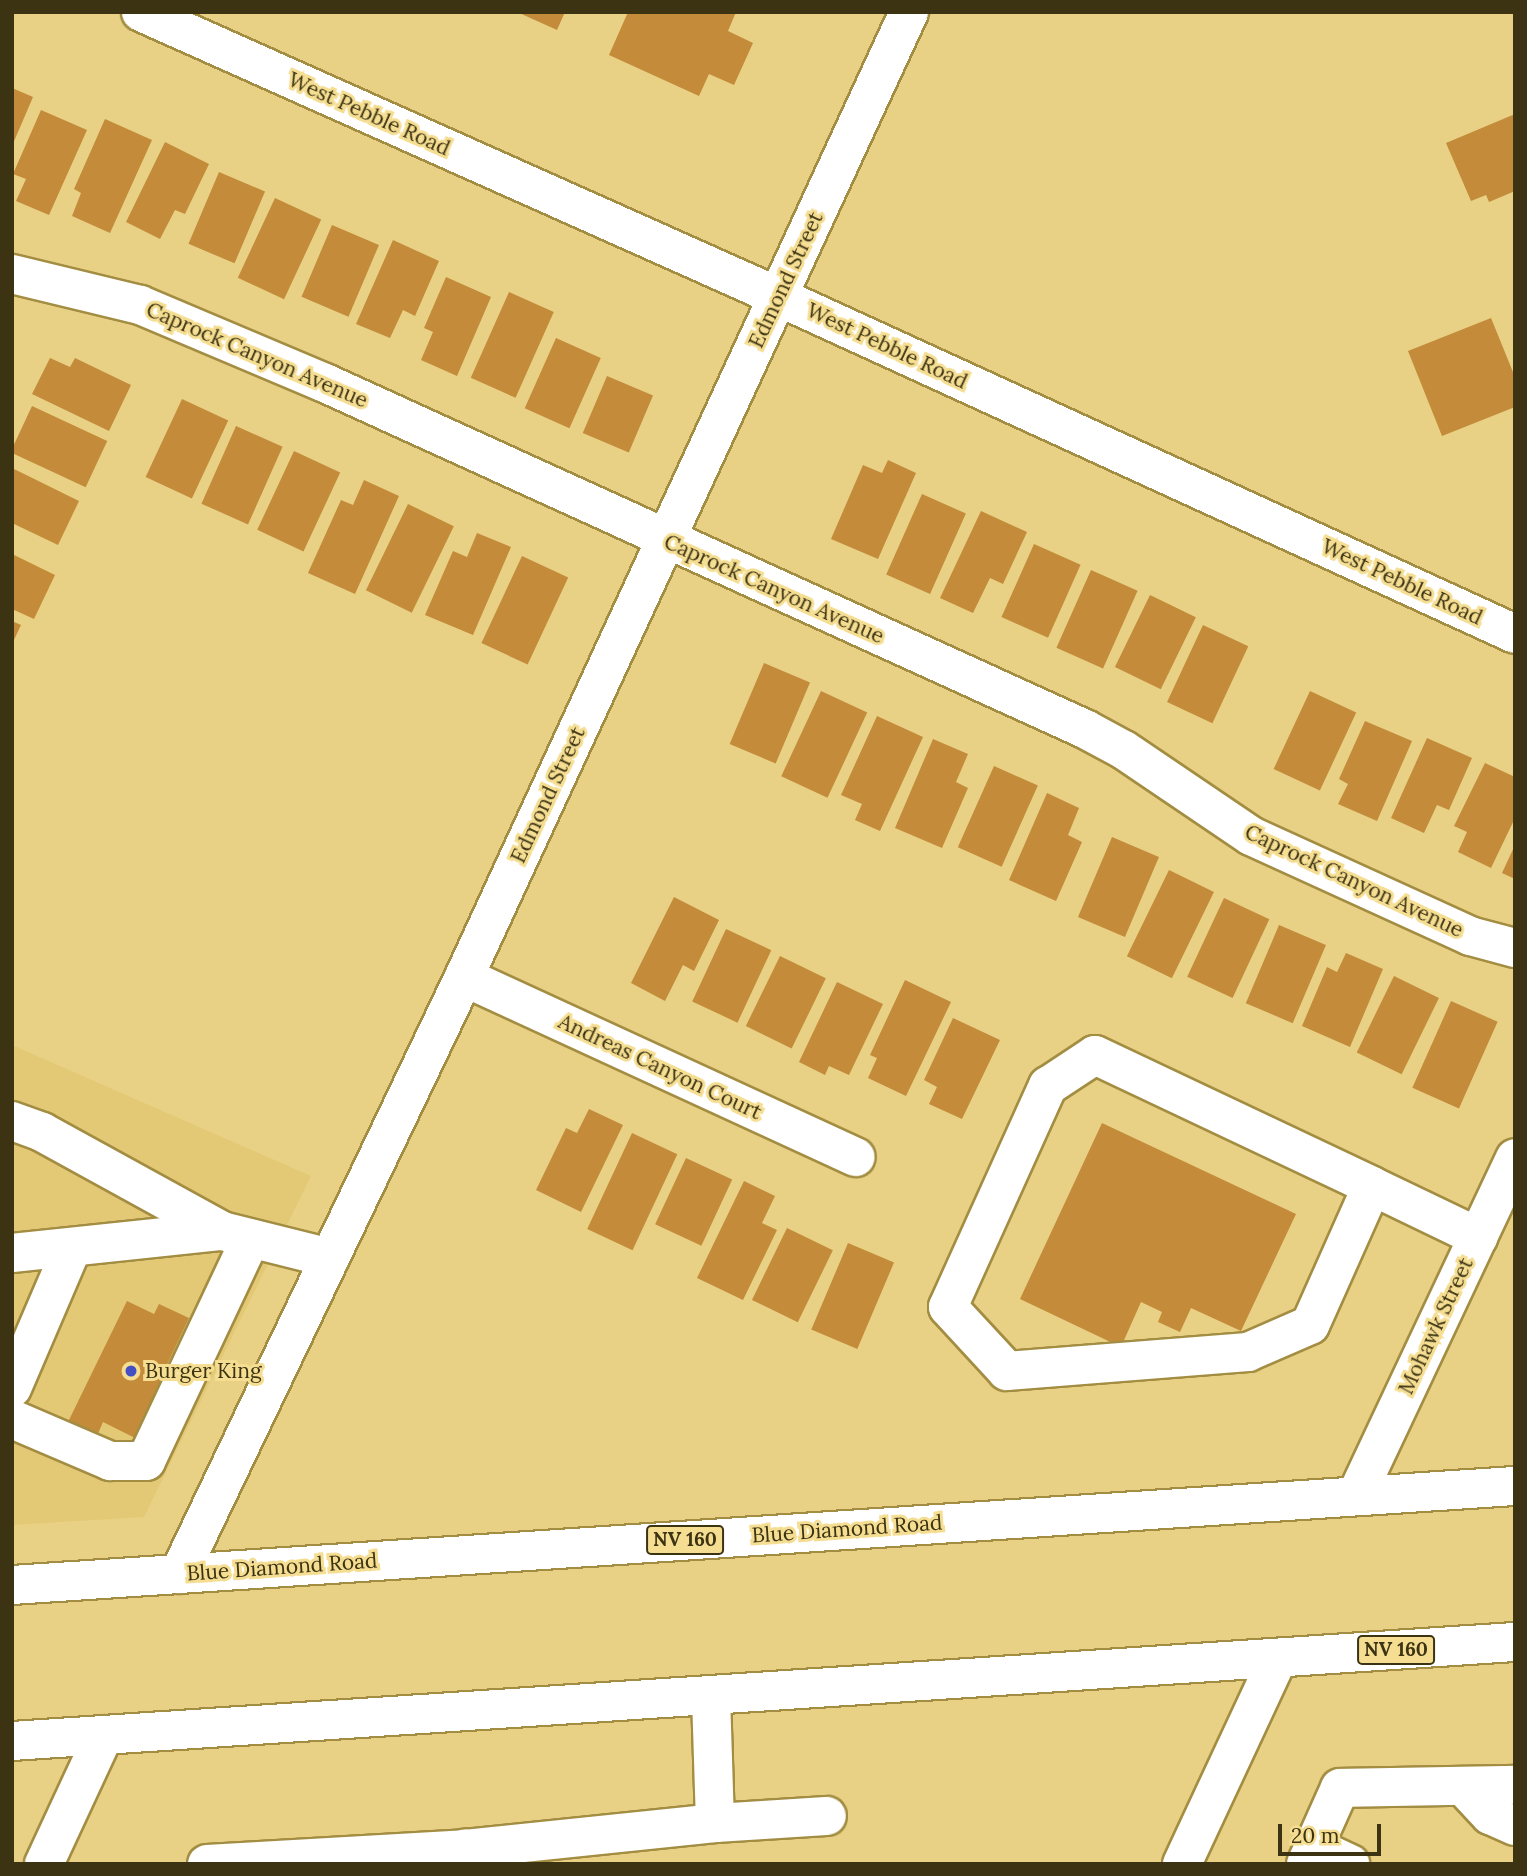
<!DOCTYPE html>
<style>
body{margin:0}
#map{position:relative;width:1527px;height:1876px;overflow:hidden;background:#e8d185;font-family:Lora,serif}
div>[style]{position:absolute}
.built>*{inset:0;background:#e3c975}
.building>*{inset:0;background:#c38b3a;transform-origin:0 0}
.roads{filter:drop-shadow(2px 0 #a38d42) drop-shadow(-2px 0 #a38d42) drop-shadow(0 2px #a38d42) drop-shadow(0 -2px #a38d42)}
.minor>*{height:38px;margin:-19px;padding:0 19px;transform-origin:19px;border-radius:19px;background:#fff}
.highway>*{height:38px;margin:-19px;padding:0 19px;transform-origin:19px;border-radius:19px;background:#fff}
.dots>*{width:19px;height:19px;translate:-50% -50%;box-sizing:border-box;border:4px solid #f5de92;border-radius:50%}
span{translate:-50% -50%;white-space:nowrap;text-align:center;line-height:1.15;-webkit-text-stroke:6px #f5de92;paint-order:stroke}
.shield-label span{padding:2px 5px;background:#f5de92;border:2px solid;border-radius:5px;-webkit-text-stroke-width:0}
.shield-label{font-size:19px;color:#3c3313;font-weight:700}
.street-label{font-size:21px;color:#3c3313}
.poi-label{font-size:21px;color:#3c3313}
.left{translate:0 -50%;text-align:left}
.frame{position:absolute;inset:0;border:14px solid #3c3313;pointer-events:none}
.scale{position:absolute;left:1278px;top:1824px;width:103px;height:32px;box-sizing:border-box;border:4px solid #3c3313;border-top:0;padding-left:9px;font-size:21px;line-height:24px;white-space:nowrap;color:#3c3313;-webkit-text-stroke:5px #f5de92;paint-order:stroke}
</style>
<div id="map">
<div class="built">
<div style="clip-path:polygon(12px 1045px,311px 1176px,144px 1517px,12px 1525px)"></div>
</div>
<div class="building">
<div style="clip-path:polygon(517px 12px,565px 12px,557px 30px)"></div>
<div style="clip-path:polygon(628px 12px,736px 12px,728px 31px,753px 43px,734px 85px,709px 74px,699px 96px,609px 55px)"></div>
<div style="clip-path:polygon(12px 88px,33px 97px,12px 146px)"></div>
<div style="clip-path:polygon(41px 110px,87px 130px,49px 215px,16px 201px,26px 179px,13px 174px)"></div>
<div style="clip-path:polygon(1515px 114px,1515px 191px,1489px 202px,1486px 195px,1471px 201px,1446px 143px)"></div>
<div style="clip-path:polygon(105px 119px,152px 140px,110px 233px,72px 216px,81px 193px,74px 189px)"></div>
<div style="clip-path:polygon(165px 142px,209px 164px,185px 214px,175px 210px,160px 239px,126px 222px)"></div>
<div style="left:219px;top:172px;width:50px;height:78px;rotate:23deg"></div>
<div style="left:275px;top:198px;width:51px;height:88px;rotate:25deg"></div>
<div style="left:332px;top:225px;width:51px;height:78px;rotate:23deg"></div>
<div style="clip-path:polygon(393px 240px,439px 261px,415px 316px,403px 310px,390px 338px,356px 324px)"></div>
<div style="clip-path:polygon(446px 277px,491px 297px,457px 376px,421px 360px,433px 332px,424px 328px)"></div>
<div style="left:509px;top:292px;width:49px;height:94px;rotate:24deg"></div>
<div style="clip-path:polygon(1491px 318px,1515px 377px,1515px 407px,1442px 436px,1408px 351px)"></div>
<div style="left:556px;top:338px;width:49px;height:77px;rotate:24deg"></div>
<div style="clip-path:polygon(50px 358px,70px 367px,75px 358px,131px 385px,109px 431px,32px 394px)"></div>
<div style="left:607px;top:376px;width:50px;height:62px;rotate:23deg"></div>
<div style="left:182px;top:399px;width:51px;height:86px;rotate:25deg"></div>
<div style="left:32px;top:406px;width:83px;height:51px;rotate:25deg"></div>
<div style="left:236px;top:426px;width:51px;height:85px;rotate:24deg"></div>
<div style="left:294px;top:451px;width:51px;height:87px;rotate:25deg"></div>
<div style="clip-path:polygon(888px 460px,916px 473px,878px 559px,831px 539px,863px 465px,882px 473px)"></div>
<div style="clip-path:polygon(12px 468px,79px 501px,58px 545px,12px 523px)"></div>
<div style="clip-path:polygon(364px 480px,399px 496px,355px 594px,308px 573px,341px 500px,353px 505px)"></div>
<div style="left:922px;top:494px;width:48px;height:88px;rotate:24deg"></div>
<div style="left:408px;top:504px;width:51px;height:96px;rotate:26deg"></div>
<div style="clip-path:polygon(981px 511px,1027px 532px,1003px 584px,990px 578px,973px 613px,940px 598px)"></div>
<div style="clip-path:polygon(477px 533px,511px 547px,473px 635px,425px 615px,453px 551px,467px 557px)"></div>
<div style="left:1034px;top:544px;width:51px;height:80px;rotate:24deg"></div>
<div style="clip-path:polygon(12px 554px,55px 575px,34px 619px,12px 609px)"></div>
<div style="left:522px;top:556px;width:51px;height:96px;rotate:25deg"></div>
<div style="left:1091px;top:570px;width:51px;height:85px;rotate:24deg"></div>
<div style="left:1150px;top:595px;width:51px;height:80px;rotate:26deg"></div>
<div style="clip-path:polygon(12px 621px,21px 625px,12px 644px)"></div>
<div style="left:1203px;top:625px;width:50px;height:85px;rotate:25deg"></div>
<div style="left:764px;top:663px;width:50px;height:88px;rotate:23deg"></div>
<div style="left:821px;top:691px;width:51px;height:94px;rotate:25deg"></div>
<div style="left:1310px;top:691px;width:51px;height:86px;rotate:25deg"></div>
<div style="clip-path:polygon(877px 716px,923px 737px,880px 831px,855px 820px,862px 804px,841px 795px)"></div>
<div style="clip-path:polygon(1365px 721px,1412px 741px,1377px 821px,1338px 804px,1348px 784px,1339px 779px)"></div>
<div style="clip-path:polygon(1427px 738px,1472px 758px,1449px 810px,1437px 805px,1424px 833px,1391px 818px)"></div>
<div style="clip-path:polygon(933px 739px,968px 754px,956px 782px,968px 788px,942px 848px,895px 828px)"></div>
<div style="clip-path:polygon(1485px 763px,1515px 777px,1515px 818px,1491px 868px,1458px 852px,1467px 832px,1454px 826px)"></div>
<div style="left:994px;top:766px;width:48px;height:89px;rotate:24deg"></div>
<div style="clip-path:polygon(1047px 793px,1079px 808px,1068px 835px,1082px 842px,1056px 901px,1009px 880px)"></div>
<div style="left:1112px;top:837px;width:51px;height:87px;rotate:23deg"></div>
<div style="clip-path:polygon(1515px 845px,1515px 879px,1502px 873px)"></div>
<div style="left:1169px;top:870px;width:50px;height:96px;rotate:26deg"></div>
<div style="clip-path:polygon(674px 897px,719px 920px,694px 971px,683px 965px,665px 1001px,631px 983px)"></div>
<div style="left:1224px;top:898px;width:50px;height:87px;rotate:25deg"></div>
<div style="left:1279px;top:925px;width:51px;height:85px;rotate:23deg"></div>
<div style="left:726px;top:929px;width:50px;height:80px;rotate:25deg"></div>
<div style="clip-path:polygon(1346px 953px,1383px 969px,1350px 1047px,1302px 1026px,1327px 967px,1337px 972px)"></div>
<div style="left:780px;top:956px;width:51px;height:78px;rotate:26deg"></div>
<div style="left:1394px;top:976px;width:50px;height:85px;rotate:26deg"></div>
<div style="clip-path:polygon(905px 980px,951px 1002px,906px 1096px,868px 1078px,877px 1058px,870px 1055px)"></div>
<div style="clip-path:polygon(837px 982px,883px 1004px,849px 1075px,829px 1066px,825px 1075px,799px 1062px)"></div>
<div style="left:1451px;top:1001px;width:51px;height:95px;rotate:24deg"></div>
<div style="clip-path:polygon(953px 1018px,1000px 1040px,962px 1119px,929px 1104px,937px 1087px,924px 1080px)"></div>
<div style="clip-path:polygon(589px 1109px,623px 1125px,581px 1212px,536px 1190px,566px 1128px,577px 1133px)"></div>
<div style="clip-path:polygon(1102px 1123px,1296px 1214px,1241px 1331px,1191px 1308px,1180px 1332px,1158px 1322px,1162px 1312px,1141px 1302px,1121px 1347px,1020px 1299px)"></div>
<div style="left:632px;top:1133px;width:50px;height:106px;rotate:25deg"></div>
<div style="left:686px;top:1158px;width:51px;height:73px;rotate:25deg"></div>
<div style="clip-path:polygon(744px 1181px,775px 1196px,762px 1223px,777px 1230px,743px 1300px,697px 1278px)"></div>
<div style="left:787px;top:1228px;width:51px;height:80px;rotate:26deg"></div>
<div style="left:848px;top:1243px;width:50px;height:94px;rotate:23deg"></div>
<div style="clip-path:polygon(127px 1301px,154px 1314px,159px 1304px,189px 1318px,165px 1369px,173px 1373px,141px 1441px,103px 1422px,97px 1436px,68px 1422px)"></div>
</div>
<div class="roads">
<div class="minor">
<div style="left:141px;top:12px;width:699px;rotate:24.07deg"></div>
<div style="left:779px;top:297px;width:809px;rotate:24.6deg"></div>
<div style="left:12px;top:274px;width:132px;rotate:13.6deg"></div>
<div style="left:140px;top:305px;width:201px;rotate:22.9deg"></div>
<div style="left:325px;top:383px;width:835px;rotate:24.48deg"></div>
<div style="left:1085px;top:729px;width:44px;rotate:28.3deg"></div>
<div style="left:1124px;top:750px;width:153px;rotate:34.1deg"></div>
<div style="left:1251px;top:836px;width:241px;rotate:24.5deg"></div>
<div style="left:1470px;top:936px;width:47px;rotate:14.9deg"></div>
<div style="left:464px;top:977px;width:431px;rotate:24.7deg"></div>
<div style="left:12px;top:1121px;width:32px;rotate:20deg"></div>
<div style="left:42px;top:1132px;width:205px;rotate:28.8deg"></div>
<div style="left:1372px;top:1186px;width:152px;rotate:114deg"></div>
<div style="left:1310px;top:1325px;width:68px;rotate:156.5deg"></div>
<div style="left:1248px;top:1352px;width:242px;rotate:175.5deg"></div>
<div style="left:1007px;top:1371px;width:87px;rotate:-132.7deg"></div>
<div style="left:948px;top:1307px;width:243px;rotate:-65.7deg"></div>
<div style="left:1048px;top:1086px;width:56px;rotate:-33.4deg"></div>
<div style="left:1095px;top:1055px;width:306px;rotate:25.3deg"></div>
<div style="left:1372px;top:1186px;width:118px;rotate:25.7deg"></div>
<div style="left:12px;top:1253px;width:211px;rotate:-6deg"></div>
<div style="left:222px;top:1231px;width:111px;rotate:14deg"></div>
<div style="left:12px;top:1388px;width:152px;rotate:-66.8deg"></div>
<div style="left:12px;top:1419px;width:107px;rotate:23.2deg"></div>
<div style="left:110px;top:1461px;width:36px"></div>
<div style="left:146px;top:1461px;width:246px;rotate:-64.8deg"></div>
<div style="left:1357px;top:1494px;width:371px;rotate:-64.8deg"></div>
<div style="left:179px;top:1574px;width:662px;rotate:-64.48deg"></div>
<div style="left:464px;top:977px;width:1063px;rotate:-65.24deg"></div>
<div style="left:1463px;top:1786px;width:40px;rotate:47deg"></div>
<div style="left:1490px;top:1815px;width:27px;rotate:24deg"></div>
<div style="left:715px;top:1823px;width:112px;rotate:-3.6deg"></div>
<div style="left:1314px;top:1847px;width:40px;rotate:25deg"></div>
<div style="left:44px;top:1864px;width:142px;rotate:-65.1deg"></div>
<div style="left:207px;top:1864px;width:258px;rotate:-3.3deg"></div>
<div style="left:458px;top:1864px;width:17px;rotate:-65deg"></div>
<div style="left:465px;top:1849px;width:251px;rotate:-5.9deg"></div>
<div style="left:715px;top:1823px;width:128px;rotate:-91.8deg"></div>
<div style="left:1182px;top:1864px;width:227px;rotate:-65deg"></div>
<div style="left:1306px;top:1864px;width:83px;rotate:-65.9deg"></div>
<div style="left:1340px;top:1788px;width:175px;rotate:-1deg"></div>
</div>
<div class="highway">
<div style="left:12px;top:1585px;width:1506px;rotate:-3.77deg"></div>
<div style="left:12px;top:1741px;width:1506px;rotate:-3.77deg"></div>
</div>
</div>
<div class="dots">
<div style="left:131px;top:1371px;background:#434fc3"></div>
</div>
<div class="shield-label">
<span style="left:685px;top:1540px">NV 160</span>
<span style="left:1396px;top:1650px">NV 160</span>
</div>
<div class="street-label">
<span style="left:369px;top:114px;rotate:24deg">West Pebble Road</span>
<span style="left:786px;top:280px;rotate:-65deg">Edmond Street</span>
<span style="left:887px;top:346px;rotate:25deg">West Pebble Road</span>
<span style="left:257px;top:355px;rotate:23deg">Caprock Canyon Avenue</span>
<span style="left:1402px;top:582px;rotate:25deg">West Pebble Road</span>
<span style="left:774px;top:589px;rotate:24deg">Caprock Canyon Avenue</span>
<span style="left:548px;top:795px;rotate:-65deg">Edmond Street</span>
<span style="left:1354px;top:881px;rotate:25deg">Caprock Canyon Avenue</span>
<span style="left:660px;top:1067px;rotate:25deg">Andreas Canyon Court</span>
<span style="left:1436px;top:1326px;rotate:-65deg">Mohawk Street</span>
<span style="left:847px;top:1529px;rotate:-4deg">Blue Diamond Road</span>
<span style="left:282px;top:1567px;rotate:-4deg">Blue Diamond Road</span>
</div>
<div class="poi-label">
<span class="left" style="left:145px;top:1371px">Burger King</span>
</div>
<div class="frame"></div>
<div class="scale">20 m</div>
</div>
